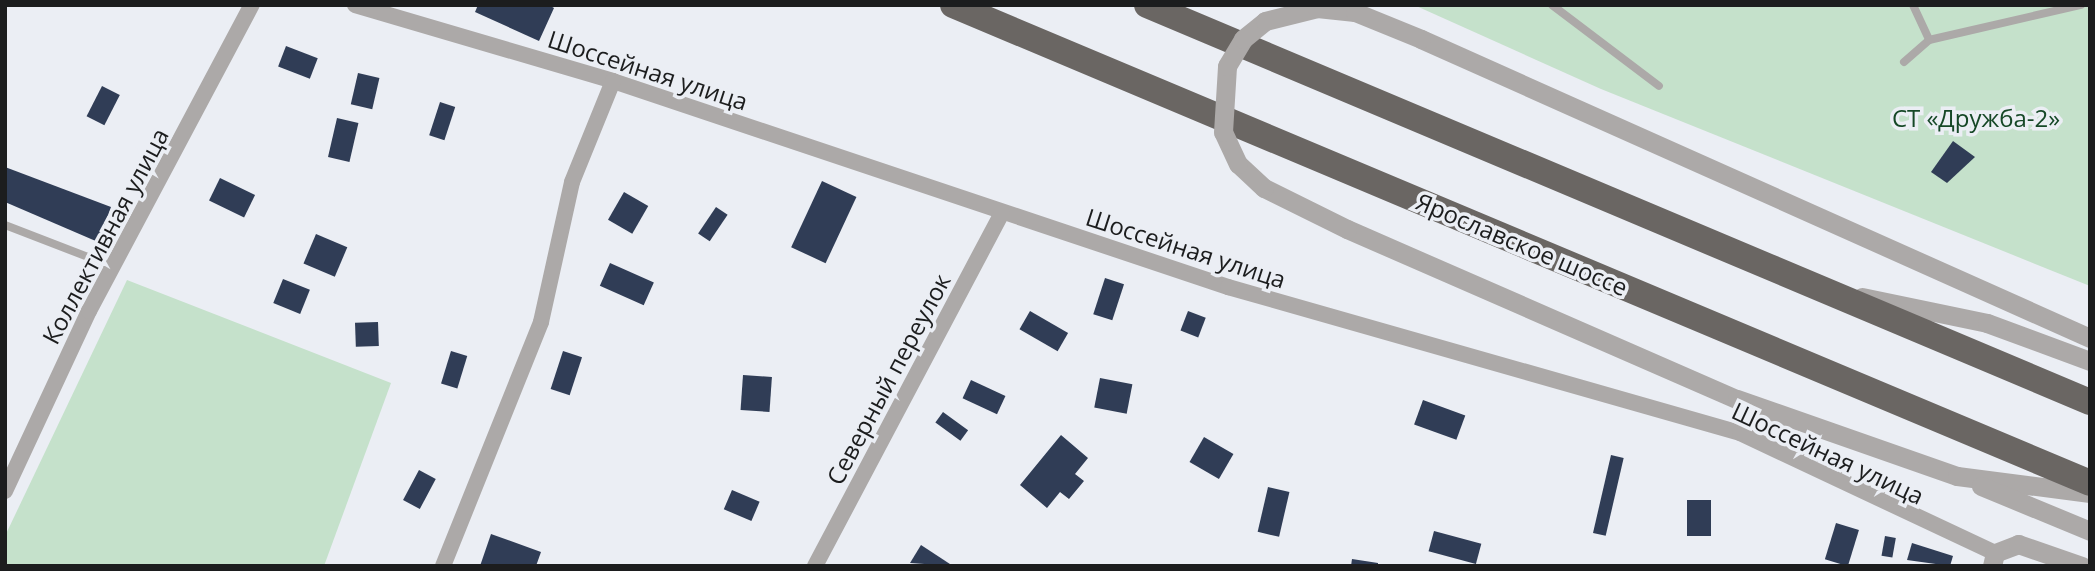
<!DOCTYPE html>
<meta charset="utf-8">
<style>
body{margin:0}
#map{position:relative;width:2095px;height:571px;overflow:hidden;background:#ebeef4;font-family:"Open Sans",sans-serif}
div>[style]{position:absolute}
.green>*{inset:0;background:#c5e1cb}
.building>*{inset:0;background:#303d56;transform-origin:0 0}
.service>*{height:8px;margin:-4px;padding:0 4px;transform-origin:4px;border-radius:4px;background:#aca9a8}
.minor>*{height:16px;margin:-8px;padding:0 8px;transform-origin:8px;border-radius:8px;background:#aca9a8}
.tertiary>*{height:19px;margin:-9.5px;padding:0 9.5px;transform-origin:9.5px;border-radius:9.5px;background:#aca9a8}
.trunk>*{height:26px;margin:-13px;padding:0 13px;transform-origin:13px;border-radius:13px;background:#6a6663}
.tertiary-bridge>*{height:19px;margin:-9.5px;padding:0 9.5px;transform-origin:9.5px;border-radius:9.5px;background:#aca9a8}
span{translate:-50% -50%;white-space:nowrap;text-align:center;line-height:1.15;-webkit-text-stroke:7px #ebeef4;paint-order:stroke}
.street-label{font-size:24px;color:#1c1d1e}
.park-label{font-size:24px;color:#164827}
.frame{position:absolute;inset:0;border:7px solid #1c1d1e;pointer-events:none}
</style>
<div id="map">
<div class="green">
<div style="clip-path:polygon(1414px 5px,2090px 5px,2090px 286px,1601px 89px)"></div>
<div style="clip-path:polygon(127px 280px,391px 383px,324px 566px,5px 566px,5px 536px)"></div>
</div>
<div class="building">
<div style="clip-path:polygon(478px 5px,549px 5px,554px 8px,539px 41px,475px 12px)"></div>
<div style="left:286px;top:46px;width:34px;height:22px;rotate:21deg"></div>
<div style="left:358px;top:73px;width:22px;height:32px;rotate:13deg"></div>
<div style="left:102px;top:86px;width:20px;height:34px;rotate:27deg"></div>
<div style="left:440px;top:102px;width:16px;height:35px;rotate:18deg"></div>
<div style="left:337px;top:118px;width:22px;height:40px;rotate:13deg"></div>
<div style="clip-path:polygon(1953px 141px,1975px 157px,1947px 183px,1931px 172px)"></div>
<div style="clip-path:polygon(5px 167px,111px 207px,98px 242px,5px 202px)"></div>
<div style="left:220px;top:178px;width:39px;height:25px;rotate:26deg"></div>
<div style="left:822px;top:181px;width:38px;height:73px;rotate:25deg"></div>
<div style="left:624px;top:192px;width:28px;height:32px;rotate:30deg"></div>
<div style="left:716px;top:207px;width:14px;height:32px;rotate:34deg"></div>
<div style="left:316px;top:234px;width:34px;height:32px;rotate:23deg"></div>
<div style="left:610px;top:263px;width:48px;height:25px;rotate:24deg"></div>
<div style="left:1105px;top:278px;width:20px;height:38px;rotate:18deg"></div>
<div style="left:283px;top:279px;width:29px;height:26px;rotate:22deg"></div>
<div style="left:1030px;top:311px;width:44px;height:21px;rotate:30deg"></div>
<div style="left:1188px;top:311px;width:19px;height:21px;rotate:21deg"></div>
<div style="left:378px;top:322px;width:24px;height:23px;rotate:88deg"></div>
<div style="left:451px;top:351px;width:17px;height:34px;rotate:17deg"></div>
<div style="left:563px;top:351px;width:20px;height:40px;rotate:18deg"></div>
<div style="left:743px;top:375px;width:29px;height:35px;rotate:4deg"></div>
<div style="left:1100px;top:378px;width:33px;height:30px;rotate:11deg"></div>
<div style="left:971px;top:380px;width:38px;height:20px;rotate:25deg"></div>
<div style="left:1423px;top:400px;width:45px;height:26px;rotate:20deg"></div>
<div style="left:943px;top:412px;width:31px;height:13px;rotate:36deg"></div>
<div style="clip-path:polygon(1061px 435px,1088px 458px,1075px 474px,1084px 481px,1069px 499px,1060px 492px,1047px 508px,1020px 485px)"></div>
<div style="left:1204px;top:437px;width:34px;height:29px;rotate:30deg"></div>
<div style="left:1611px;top:455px;width:13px;height:80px;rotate:13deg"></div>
<div style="left:419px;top:470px;width:19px;height:34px;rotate:28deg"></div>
<div style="left:1268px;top:487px;width:22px;height:46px;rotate:13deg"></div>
<div style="left:732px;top:490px;width:30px;height:21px;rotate:23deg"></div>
<div style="left:1687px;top:500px;width:24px;height:36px"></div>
<div style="left:1836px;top:523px;width:24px;height:38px;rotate:17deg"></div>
<div style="left:1434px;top:531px;width:49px;height:21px;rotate:15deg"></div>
<div style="clip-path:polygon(491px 534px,541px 552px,536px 566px,480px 566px)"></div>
<div style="left:1885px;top:536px;width:11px;height:20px;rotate:10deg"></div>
<div style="clip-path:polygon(1912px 543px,1953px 556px,1950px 566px,1907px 560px)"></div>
<div style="clip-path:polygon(921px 545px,953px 566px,910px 563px)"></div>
<div style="clip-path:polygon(1352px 559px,1378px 563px,1378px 566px,1351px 566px)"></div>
</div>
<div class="service">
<div style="left:1552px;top:5px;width:134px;rotate:37.1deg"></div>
<div style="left:1913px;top:5px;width:38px;rotate:65deg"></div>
<div style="left:1904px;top:62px;width:33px;rotate:-41deg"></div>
<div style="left:1929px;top:40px;width:156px;rotate:-13deg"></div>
<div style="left:5px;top:225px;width:117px;rotate:21.1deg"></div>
</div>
<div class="minor">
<div style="left:355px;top:5px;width:269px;rotate:16.4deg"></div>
<div style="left:613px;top:81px;width:649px;rotate:18.52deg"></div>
<div style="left:1228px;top:287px;width:532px;rotate:15.92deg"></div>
<div style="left:1740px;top:433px;width:282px;rotate:25.2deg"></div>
<div style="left:5px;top:491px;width:199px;rotate:-65deg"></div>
<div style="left:89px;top:311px;width:347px;rotate:-62deg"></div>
<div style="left:443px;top:566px;width:263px;rotate:-68.1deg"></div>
<div style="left:541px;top:322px;width:143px;rotate:-77.5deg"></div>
<div style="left:572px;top:182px;width:109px;rotate:-67.9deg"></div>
<div style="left:815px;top:566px;width:399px;rotate:-62.1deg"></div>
</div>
<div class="tertiary">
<div style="left:1421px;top:39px;width:733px;rotate:24.08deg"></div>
<div style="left:1347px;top:229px;width:425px;rotate:23.6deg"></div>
<div style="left:1737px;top:399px;width:233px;rotate:19.3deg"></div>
<div style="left:1957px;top:476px;width:134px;rotate:7.3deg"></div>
<div style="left:1862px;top:297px;width:128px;rotate:11.7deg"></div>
<div style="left:1987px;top:323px;width:110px;rotate:20.3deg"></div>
<div style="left:1981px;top:486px;width:118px;rotate:22.4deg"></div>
<div style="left:1992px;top:566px;width:13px;rotate:-77deg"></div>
<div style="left:1995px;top:553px;width:25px;rotate:-21deg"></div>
<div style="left:2018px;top:544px;width:68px;rotate:19deg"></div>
</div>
<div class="trunk">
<div style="left:953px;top:5px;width:1233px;rotate:22.8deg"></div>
<div style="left:1147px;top:5px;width:1023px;rotate:22.83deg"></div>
</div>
<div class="tertiary-bridge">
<div style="left:1347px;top:229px;width:93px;rotate:-153.7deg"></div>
<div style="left:1264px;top:188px;width:35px;rotate:-137deg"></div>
<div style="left:1238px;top:164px;width:35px;rotate:-115deg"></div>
<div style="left:1223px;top:132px;width:66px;rotate:-86.5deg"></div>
<div style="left:1227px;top:66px;width:31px;rotate:-59deg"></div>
<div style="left:1243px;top:39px;width:28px;rotate:-39deg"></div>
<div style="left:1265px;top:21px;width:54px;rotate:-14deg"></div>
<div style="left:1317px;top:8px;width:38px;rotate:6deg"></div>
<div style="left:1355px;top:12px;width:71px;rotate:22.2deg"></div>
</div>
<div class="street-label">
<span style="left:648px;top:70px;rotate:18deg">Шоссейная улица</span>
<span style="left:105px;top:236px;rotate:-62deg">Коллективная улица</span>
<span style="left:1522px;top:244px;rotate:23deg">Ярославское шоссе</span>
<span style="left:1186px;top:248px;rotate:18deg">Шоссейная улица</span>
<span style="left:888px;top:379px;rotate:-62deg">Северный переулок</span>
<span style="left:1828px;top:453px;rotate:25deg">Шоссейная улица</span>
</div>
<div class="park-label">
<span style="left:1976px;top:118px">СТ «Дружба-2»</span>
</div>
<div class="frame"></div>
</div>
